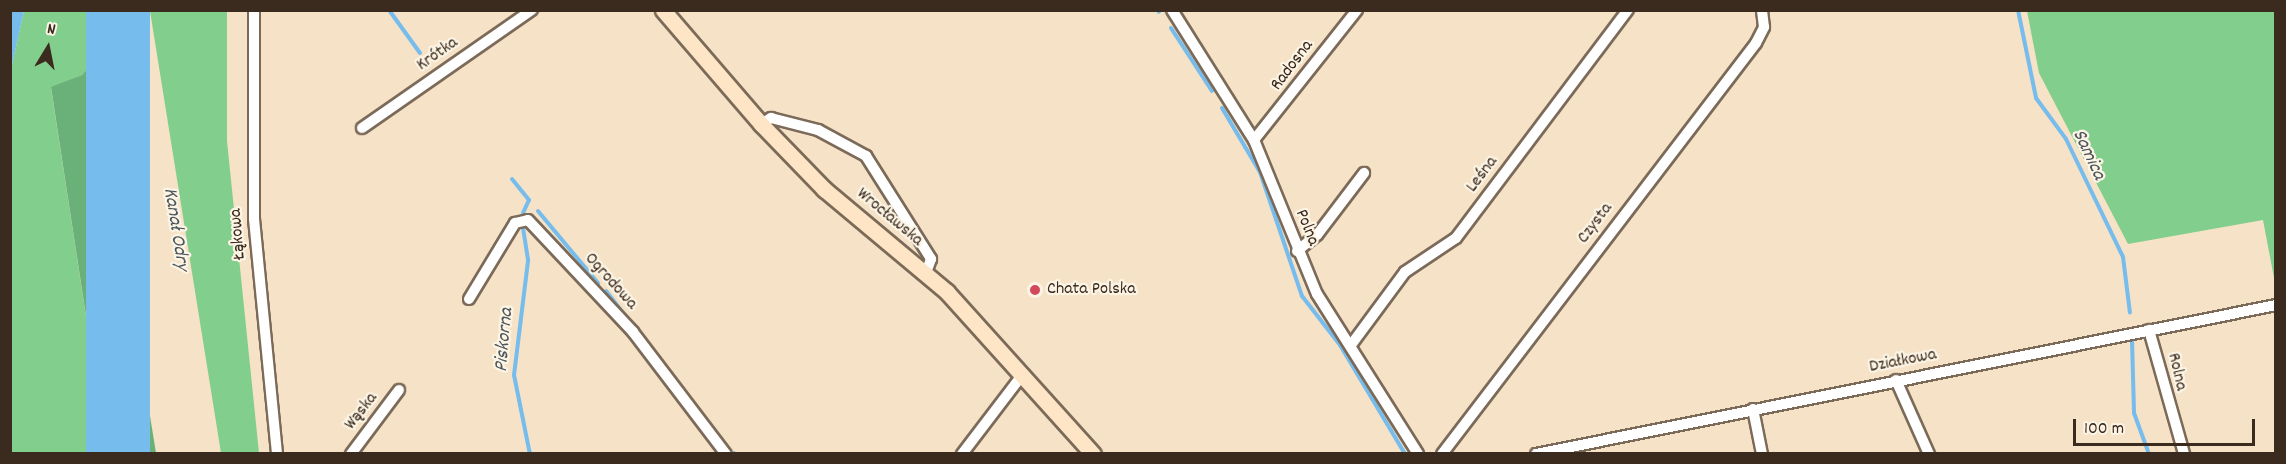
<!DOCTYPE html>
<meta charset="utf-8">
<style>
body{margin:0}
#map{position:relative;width:2286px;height:464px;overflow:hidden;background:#f5e2c7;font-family:Dekko,sans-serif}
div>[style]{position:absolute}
.green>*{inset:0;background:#82ce8c}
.forest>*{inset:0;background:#69b178}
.water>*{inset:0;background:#76bced;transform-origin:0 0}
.stream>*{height:4px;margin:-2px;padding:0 2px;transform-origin:2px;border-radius:2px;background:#76bced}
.roads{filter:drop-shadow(2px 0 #7c6a59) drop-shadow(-2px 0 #7c6a59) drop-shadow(0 2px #7c6a59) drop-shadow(0 -2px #7c6a59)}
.minor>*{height:10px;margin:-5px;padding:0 5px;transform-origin:5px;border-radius:5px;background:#fff}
.secondary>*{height:15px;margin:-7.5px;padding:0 7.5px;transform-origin:7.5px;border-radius:7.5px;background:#fee5c5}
.dots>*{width:16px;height:16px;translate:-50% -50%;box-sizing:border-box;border:3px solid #fcf5e5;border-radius:50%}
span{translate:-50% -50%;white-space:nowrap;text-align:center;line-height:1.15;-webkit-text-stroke:4.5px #fcf5e5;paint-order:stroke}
.street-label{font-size:18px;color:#3b2a1e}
.poi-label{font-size:18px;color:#3b2a1e}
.left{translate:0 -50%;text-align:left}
.water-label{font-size:20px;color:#4d565c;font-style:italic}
.frame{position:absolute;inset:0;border:12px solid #3b2a1e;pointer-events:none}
.north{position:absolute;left:18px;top:18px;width:60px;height:60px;-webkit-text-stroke:4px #fcf5e5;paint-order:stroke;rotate:10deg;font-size:16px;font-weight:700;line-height:24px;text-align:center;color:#3b2a1e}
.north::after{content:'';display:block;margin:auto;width:21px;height:27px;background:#3b2a1e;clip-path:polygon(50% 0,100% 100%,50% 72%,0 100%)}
.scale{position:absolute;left:2073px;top:419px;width:182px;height:27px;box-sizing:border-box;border:3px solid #3b2a1e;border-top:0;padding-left:8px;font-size:18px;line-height:21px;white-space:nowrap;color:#3b2a1e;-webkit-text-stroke:4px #fcf5e5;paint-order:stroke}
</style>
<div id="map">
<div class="green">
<div style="clip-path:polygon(24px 11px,86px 11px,94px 61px,82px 75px,51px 88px,107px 454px,10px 453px,11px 69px)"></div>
<div style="clip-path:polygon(150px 11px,227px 11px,227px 141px,259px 453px,221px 453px)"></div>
<div style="clip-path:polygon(2027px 11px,2275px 11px,2275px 283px,2263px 220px,2128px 244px,2039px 73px)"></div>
</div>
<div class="forest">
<div style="clip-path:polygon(94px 61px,123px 249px,156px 453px,107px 453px,51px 87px,82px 75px)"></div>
</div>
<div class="water">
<div style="clip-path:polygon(11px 10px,24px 11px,11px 69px,10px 11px)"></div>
<div style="left:86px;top:11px;width:64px;height:448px"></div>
</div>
<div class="stream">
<div style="left:389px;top:10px;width:53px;rotate:54.2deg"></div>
<div style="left:1158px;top:10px;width:2px;rotate:63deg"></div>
<div style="left:2018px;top:10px;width:90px;rotate:78.4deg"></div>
<div style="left:2036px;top:98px;width:51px;rotate:53.8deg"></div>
<div style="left:2066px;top:139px;width:131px;rotate:64.2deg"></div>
<div style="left:2123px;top:257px;width:56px;rotate:82.9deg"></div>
<div style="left:1171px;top:28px;width:75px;rotate:56.9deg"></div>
<div style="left:1222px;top:108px;width:74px;rotate:59.3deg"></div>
<div style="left:1260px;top:172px;width:131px;rotate:71.3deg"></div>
<div style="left:1302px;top:296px;width:62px;rotate:52.2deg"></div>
<div style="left:1340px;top:345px;width:127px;rotate:59.2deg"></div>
<div style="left:512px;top:179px;width:27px;rotate:51deg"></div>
<div style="left:529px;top:200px;width:14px;rotate:115deg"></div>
<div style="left:538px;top:211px;width:94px;rotate:50.2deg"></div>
<div style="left:523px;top:228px;width:33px;rotate:81deg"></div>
<div style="left:528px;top:261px;width:115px;rotate:97deg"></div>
<div style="left:514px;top:375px;width:81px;rotate:78.6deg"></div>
<div style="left:606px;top:291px;width:33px;rotate:52deg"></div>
<div style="left:2132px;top:340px;width:73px;rotate:88.4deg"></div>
<div style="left:2134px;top:413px;width:44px;rotate:69.9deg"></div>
<div style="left:734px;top:453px;width:1px;rotate:90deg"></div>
</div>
<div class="roads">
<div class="minor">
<div style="left:254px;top:10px;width:209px;rotate:90deg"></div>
<div style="left:254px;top:219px;width:236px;rotate:84.4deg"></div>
<div style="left:1172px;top:10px;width:154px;rotate:57.8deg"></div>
<div style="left:1254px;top:140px;width:166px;rotate:67.8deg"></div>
<div style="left:1317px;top:294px;width:189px;rotate:57.7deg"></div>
<div style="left:761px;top:124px;width:12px;rotate:-31deg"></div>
<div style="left:771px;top:118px;width:49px;rotate:14.3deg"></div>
<div style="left:818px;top:130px;width:55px;rotate:28.4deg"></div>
<div style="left:866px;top:156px;width:122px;rotate:57.7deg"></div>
<div style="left:931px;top:259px;width:15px;rotate:110deg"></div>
<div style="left:362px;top:128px;width:207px;rotate:-34.8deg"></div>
<div style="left:1254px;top:140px;width:166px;rotate:-51.6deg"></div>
<div style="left:1297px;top:251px;width:26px;rotate:-39deg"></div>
<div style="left:1317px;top:235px;width:78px;rotate:-52.8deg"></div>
<div style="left:469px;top:299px;width:89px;rotate:-58.8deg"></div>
<div style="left:515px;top:223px;width:13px;rotate:-13deg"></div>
<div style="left:528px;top:220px;width:154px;rotate:46.8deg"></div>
<div style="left:633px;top:332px;width:153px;rotate:52.7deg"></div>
<div style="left:2149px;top:330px;width:129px;rotate:74.2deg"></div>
<div style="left:1351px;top:345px;width:91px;rotate:-53.5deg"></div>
<div style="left:1405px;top:272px;width:61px;rotate:-33.7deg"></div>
<div style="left:1456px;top:238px;width:286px;rotate:-53deg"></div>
<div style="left:1896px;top:380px;width:81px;rotate:66deg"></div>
<div style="left:1753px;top:409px;width:46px;rotate:78.7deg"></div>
<div style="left:351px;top:454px;width:80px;rotate:-53.1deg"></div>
<div style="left:962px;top:454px;width:101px;rotate:-52.7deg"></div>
<div style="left:1442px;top:454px;width:517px;rotate:-52.62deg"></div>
<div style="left:1756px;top:43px;width:18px;rotate:-63deg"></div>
<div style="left:1764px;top:27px;width:17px;rotate:-97deg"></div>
<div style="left:1536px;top:454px;width:755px;rotate:-11.38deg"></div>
</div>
<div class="secondary">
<div style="left:663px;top:10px;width:150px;rotate:49.3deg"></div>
<div style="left:761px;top:124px;width:91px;rotate:45.9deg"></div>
<div style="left:824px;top:189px;width:160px;rotate:39.9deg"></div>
<div style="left:947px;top:292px;width:218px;rotate:48deg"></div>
</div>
</div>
<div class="dots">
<div style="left:1035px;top:290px;background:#d1495b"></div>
</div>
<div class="street-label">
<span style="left:438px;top:55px;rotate:-35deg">Krótka</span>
<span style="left:1293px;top:66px;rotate:-53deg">Radosna</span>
<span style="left:1483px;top:175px;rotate:-53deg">Leśna</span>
<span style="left:889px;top:218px;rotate:40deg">Wrocławska</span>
<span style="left:1596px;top:224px;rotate:-53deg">Czysta</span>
<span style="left:1306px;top:228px;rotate:68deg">Polna</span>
<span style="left:239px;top:234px;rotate:-95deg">Łąkowa</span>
<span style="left:610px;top:282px;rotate:48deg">Ogrodowa</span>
<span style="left:1903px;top:362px;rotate:-11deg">Działkowa</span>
<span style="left:2176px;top:372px;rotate:77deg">Rolna</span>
<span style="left:362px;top:412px;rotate:-52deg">Wąska</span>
</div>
<div class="poi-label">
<span class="left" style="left:1047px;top:290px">Chata Polska</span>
</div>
<div class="water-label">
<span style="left:2088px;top:155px;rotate:65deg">Samica</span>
<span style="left:175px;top:229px;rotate:81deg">Kanał Odry</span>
<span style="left:505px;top:340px;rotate:-85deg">Piskorna</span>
</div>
<div class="frame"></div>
<div class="north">N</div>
<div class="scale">100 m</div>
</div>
